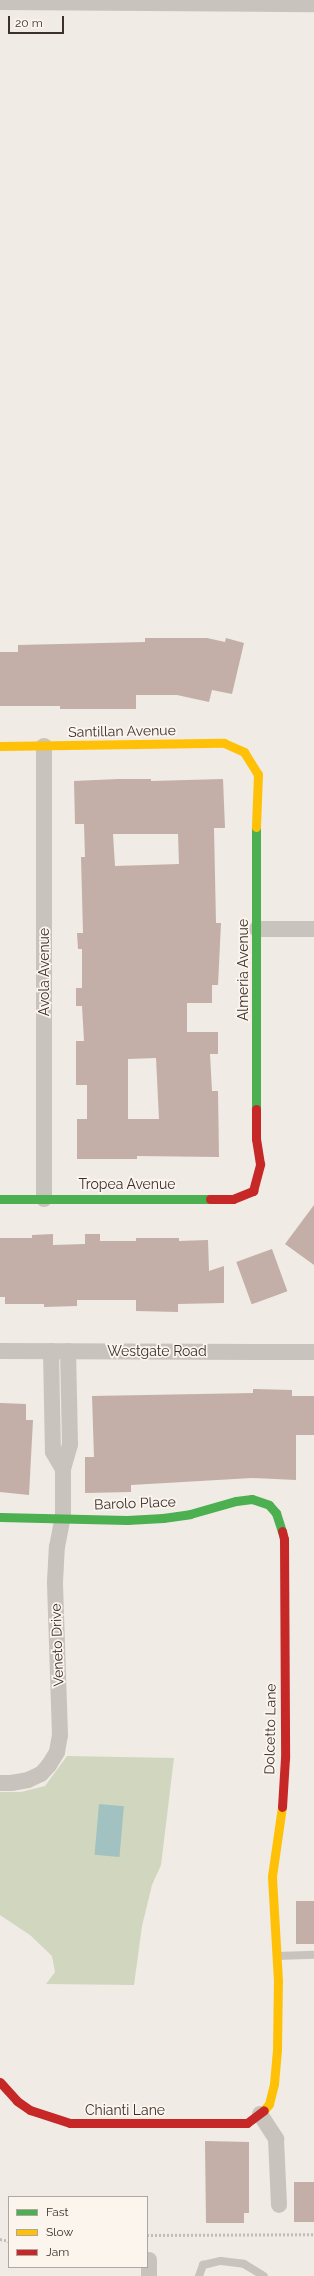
<!DOCTYPE html>
<style>
body{margin:0}
#map{position:relative;width:314px;height:2276px;overflow:hidden;background:#f0ebe5;font-family:Raleway,sans-serif}
div>[style]{position:absolute}
.green>*{inset:0;background:#d1d6bf}
.water>*{inset:0;background:#a1c2c1;transform-origin:0 0}
.building>*{inset:0;background:#c3afa7;transform-origin:0 0}
.path>*{height:2.5px;margin-top:-1.25px;transform-origin:0;background:repeating-linear-gradient(90deg,#c2bbb6 0 2px,transparent 0 4px)}
.lane>*{height:8px;margin:-4px;padding:0 4px;transform-origin:4px;border-radius:4px;background:#c9c3be}
.street>*{height:16px;margin:-8px;padding:0 8px;transform-origin:8px;border-radius:8px;background:#c9c3be}
.fast>*{height:9px;margin:-4.5px;padding:0 4.5px;transform-origin:4.5px;border-radius:4.5px;background:#4caf50}
.slow>*{height:9px;margin:-4.5px;padding:0 4.5px;transform-origin:4.5px;border-radius:4.5px;background:#ffc107}
.jam>*{height:9px;margin:-4.5px;padding:0 4.5px;transform-origin:4.5px;border-radius:4.5px;background:#c62828}
span{translate:-50% -50%;white-space:nowrap;text-align:center;line-height:1.15;-webkit-text-stroke:3.5px #fbf5ee;paint-order:stroke}
.street-label{font-size:14px;color:#3b302b}
.legend{position:absolute;left:8px;top:2196px;width:140px;height:72px;box-sizing:border-box;background:#fbf5ee;border:1px solid #aea6a0;margin:0;padding:5px 7px;list-style:none;font-size:12px;color:#3b302b}
.legend li{display:flex;align-items:center;gap:8px;height:20px}
.legend b{width:20px;border:1px solid #aea6a0}
.scale{position:absolute;left:8px;top:16px;width:56px;height:18px;box-sizing:border-box;border:2px solid #3b302b;border-top:0;padding-left:5px;font-size:12px;line-height:14px;white-space:nowrap;color:#3b302b;-webkit-text-stroke:3px #fbf5ee;paint-order:stroke}
</style>
<div id="map">
<div class="green">
<div style="clip-path:polygon(67px 1756px,174px 1758px,161px 1865px,152px 1885px,142px 1926px,134px 1985px,46px 1984px,55px 1972px,52px 1956px,30px 1935px,0 1915px,0 1792px,21px 1792px,45px 1786px)"></div>
</div>
<div class="water">
<div style="left:99px;top:1804px;width:25px;height:51px;rotate:5deg"></div>
</div>
<div class="building">
<div style="clip-path:polygon(145px 638px,207px 638px,225px 642px,226px 638px,244px 643px,232px 694px,212px 690px,209px 702px,177px 695px,136px 695px,136px 709px,60px 709px,60px 706px,0 706px,0 652px,18px 652px,18px 645px,145px 642px)"></div>
<div style="clip-path:polygon(evenodd,118px 779px,151px 779px,151px 781px,223px 779px,225px 828px,214px 828px,216px 923px,221px 923px,218px 985px,212px 985px,212px 1003px,187px 1003px,187px 1032px,218px 1032px,218px 1054px,210px 1054px,212px 1091px,218px 1091px,219px 1157px,137px 1156px,137px 1159px,77px 1159px,77px 1119px,87px 1119px,87px 1085px,76px 1085px,76px 1041px,84px 1041px,82px 1006px,76px 1006px,76px 988px,82px 988px,82px 949px,78px 949px,77px 933px,83px 933px,81px 857px,85px 857px,84px 824px,75px 824px,74px 781px,118px 779px,113px 834px,178px 834px,179px 864px,115px 866px,113px 834px,118px 779px,156px 1058px,159px 1119px,128px 1119px,128px 1059px,156px 1058px)"></div>
<div style="clip-path:polygon(314px 1205px,314px 1265px,285px 1244px)"></div>
<div style="clip-path:polygon(53px 1234px,53px 1245px,85px 1244px,85px 1234px,100px 1234px,100px 1241px,136px 1241px,136px 1238px,179px 1238px,179px 1241px,208px 1240px,209px 1271px,224px 1266px,224px 1303px,178px 1304px,178px 1312px,136px 1311px,136px 1300px,77px 1300px,77px 1306px,44px 1307px,44px 1304px,5px 1304px,5px 1297px,0 1297px,0 1238px,32px 1238px,32px 1235px)"></div>
<div style="left:272px;top:1249px;width:45px;height:38px;rotate:70deg"></div>
<div style="clip-path:polygon(253px 1389px,292px 1390px,292px 1396px,314px 1396px,314px 1435px,296px 1435px,296px 1480px,252px 1478px,131px 1485px,131px 1492px,85px 1493px,85px 1457px,94px 1457px,92px 1396px,253px 1393px)"></div>
<div style="clip-path:polygon(0 1403px,26px 1404px,26px 1420px,33px 1420px,29px 1495px,0 1492px)"></div>
<div style="left:296px;top:1901px;width:18px;height:43px"></div>
<div style="clip-path:polygon(205px 2141px,249px 2142px,249px 2213px,244px 2213px,244px 2223px,206px 2223px)"></div>
<div style="left:294px;top:2182px;width:20px;height:40px"></div>
</div>
<div class="path">
<div style="left:147px;top:2235px;width:167px;rotate:-0.3deg"></div>
<div style="left:0;top:2239px;width:9px;rotate:13deg"></div>
</div>
<div class="lane">
<div style="left:277px;top:1956px;width:37px;rotate:-2deg"></div>
<div style="left:199px;top:2276px;width:12px;rotate:-70deg"></div>
<div style="left:203px;top:2265px;width:18px;rotate:-13deg"></div>
<div style="left:221px;top:2261px;width:23px;rotate:7deg"></div>
<div style="left:244px;top:2264px;width:23px;rotate:31deg"></div>
</div>
<div class="street">
<div style="left:0;top:2px;width:314px;rotate:0.4deg"></div>
<div style="left:257px;top:929px;width:57px"></div>
<div style="left:44px;top:1199px;width:453px;rotate:-90deg"></div>
<div style="left:0;top:1351px;width:314px;rotate:0.2deg"></div>
<div style="left:51px;top:1351px;width:101px;rotate:88.9deg"></div>
<div style="left:53px;top:1452px;width:20px;rotate:60deg"></div>
<div style="left:0;top:1783px;width:11px"></div>
<div style="left:11px;top:1783px;width:17px;rotate:-10deg"></div>
<div style="left:28px;top:1780px;width:14px;rotate:-25deg"></div>
<div style="left:41px;top:1774px;width:12px;rotate:-48deg"></div>
<div style="left:49px;top:1765px;width:15px;rotate:-58deg"></div>
<div style="left:57px;top:1752px;width:17px;rotate:-80deg"></div>
<div style="left:60px;top:1735px;width:153px;rotate:-91.9deg"></div>
<div style="left:55px;top:1582px;width:35px;rotate:-87deg"></div>
<div style="left:57px;top:1547px;width:31px;rotate:-79deg"></div>
<div style="left:63px;top:1517px;width:48px;rotate:-90deg"></div>
<div style="left:63px;top:1469px;width:26px;rotate:-74deg"></div>
<div style="left:70px;top:1444px;width:93px;rotate:-91.2deg"></div>
<div style="left:260px;top:2114px;width:30px;rotate:57deg"></div>
<div style="left:276px;top:2139px;width:66px;rotate:87.4deg"></div>
<div style="left:149px;top:2260px;width:16px;rotate:90deg"></div>
</div>
<div class="fast">
<div style="left:256px;top:827px;width:282px;rotate:90deg"></div>
<div style="left:0;top:1199px;width:210px"></div>
<div style="left:0;top:1517px;width:127px;rotate:1.4deg"></div>
<div style="left:127px;top:1520px;width:36px;rotate:-3deg"></div>
<div style="left:163px;top:1518px;width:27px;rotate:-8deg"></div>
<div style="left:190px;top:1514px;width:48px;rotate:-15.8deg"></div>
<div style="left:236px;top:1501px;width:16px;rotate:-7deg"></div>
<div style="left:252px;top:1499px;width:18px;rotate:19deg"></div>
<div style="left:269px;top:1505px;width:11px;rotate:49deg"></div>
<div style="left:276px;top:1513px;width:19px;rotate:72deg"></div>
</div>
<div class="slow">
<div style="left:0;top:746px;width:224px;rotate:-0.8deg"></div>
<div style="left:224px;top:743px;width:22px;rotate:24deg"></div>
<div style="left:244px;top:752px;width:26px;rotate:58deg"></div>
<div style="left:258px;top:774px;width:53px;rotate:92.2deg"></div>
<div style="left:264px;top:2110px;width:8px;rotate:-50deg"></div>
<div style="left:269px;top:2104px;width:21px;rotate:-76deg"></div>
<div style="left:274px;top:2084px;width:35px;rotate:-85deg"></div>
<div style="left:277px;top:2049px;width:68px;rotate:-89.2deg"></div>
<div style="left:278px;top:1981px;width:105px;rotate:-93.3deg"></div>
<div style="left:272px;top:1876px;width:70px;rotate:-81.8deg"></div>
</div>
<div class="jam">
<div style="left:210px;top:1199px;width:23px"></div>
<div style="left:233px;top:1199px;width:22px;rotate:-22deg"></div>
<div style="left:253px;top:1191px;width:28px;rotate:-75deg"></div>
<div style="left:260px;top:1164px;width:25px;rotate:-99deg"></div>
<div style="left:256px;top:1139px;width:30px;rotate:-90deg"></div>
<div style="left:282px;top:1531px;width:8px;rotate:76deg"></div>
<div style="left:284px;top:1539px;width:219px;rotate:89.7deg"></div>
<div style="left:285px;top:1758px;width:49px;rotate:93.5deg"></div>
<div style="left:0;top:2082px;width:25px;rotate:48deg"></div>
<div style="left:17px;top:2101px;width:16px;rotate:35deg"></div>
<div style="left:30px;top:2110px;width:42px;rotate:18deg"></div>
<div style="left:70px;top:2123px;width:177px"></div>
<div style="left:247px;top:2123px;width:21px;rotate:-37deg"></div>
</div>
<div class="street-label">
<span style="left:122px;top:731px;rotate:-1deg">Santillan Avenue</span>
<span style="left:243px;top:970px;rotate:-90deg">Almeria Avenue</span>
<span style="left:44px;top:972px;rotate:-90deg">Avola Avenue</span>
<span style="left:127px;top:1184px">Tropea Avenue</span>
<span style="left:157px;top:1351px">Westgate Road</span>
<span style="left:135px;top:1503px;rotate:-2deg">Barolo Place</span>
<span style="left:57px;top:1645px;rotate:-92deg">Veneto Drive</span>
<span style="left:270px;top:1729px;rotate:-89deg">Dolcetto Lane</span>
<span style="left:125px;top:2110px">Chianti Lane</span>
</div>
<ul class="legend">
<li><b style="height:5px;background:#4caf50"></b>Fast</li>
<li><b style="height:5px;background:#ffc107"></b>Slow</li>
<li><b style="height:5px;background:#c62828"></b>Jam</li>
</ul>
<div class="scale">20 m</div>
</div>
